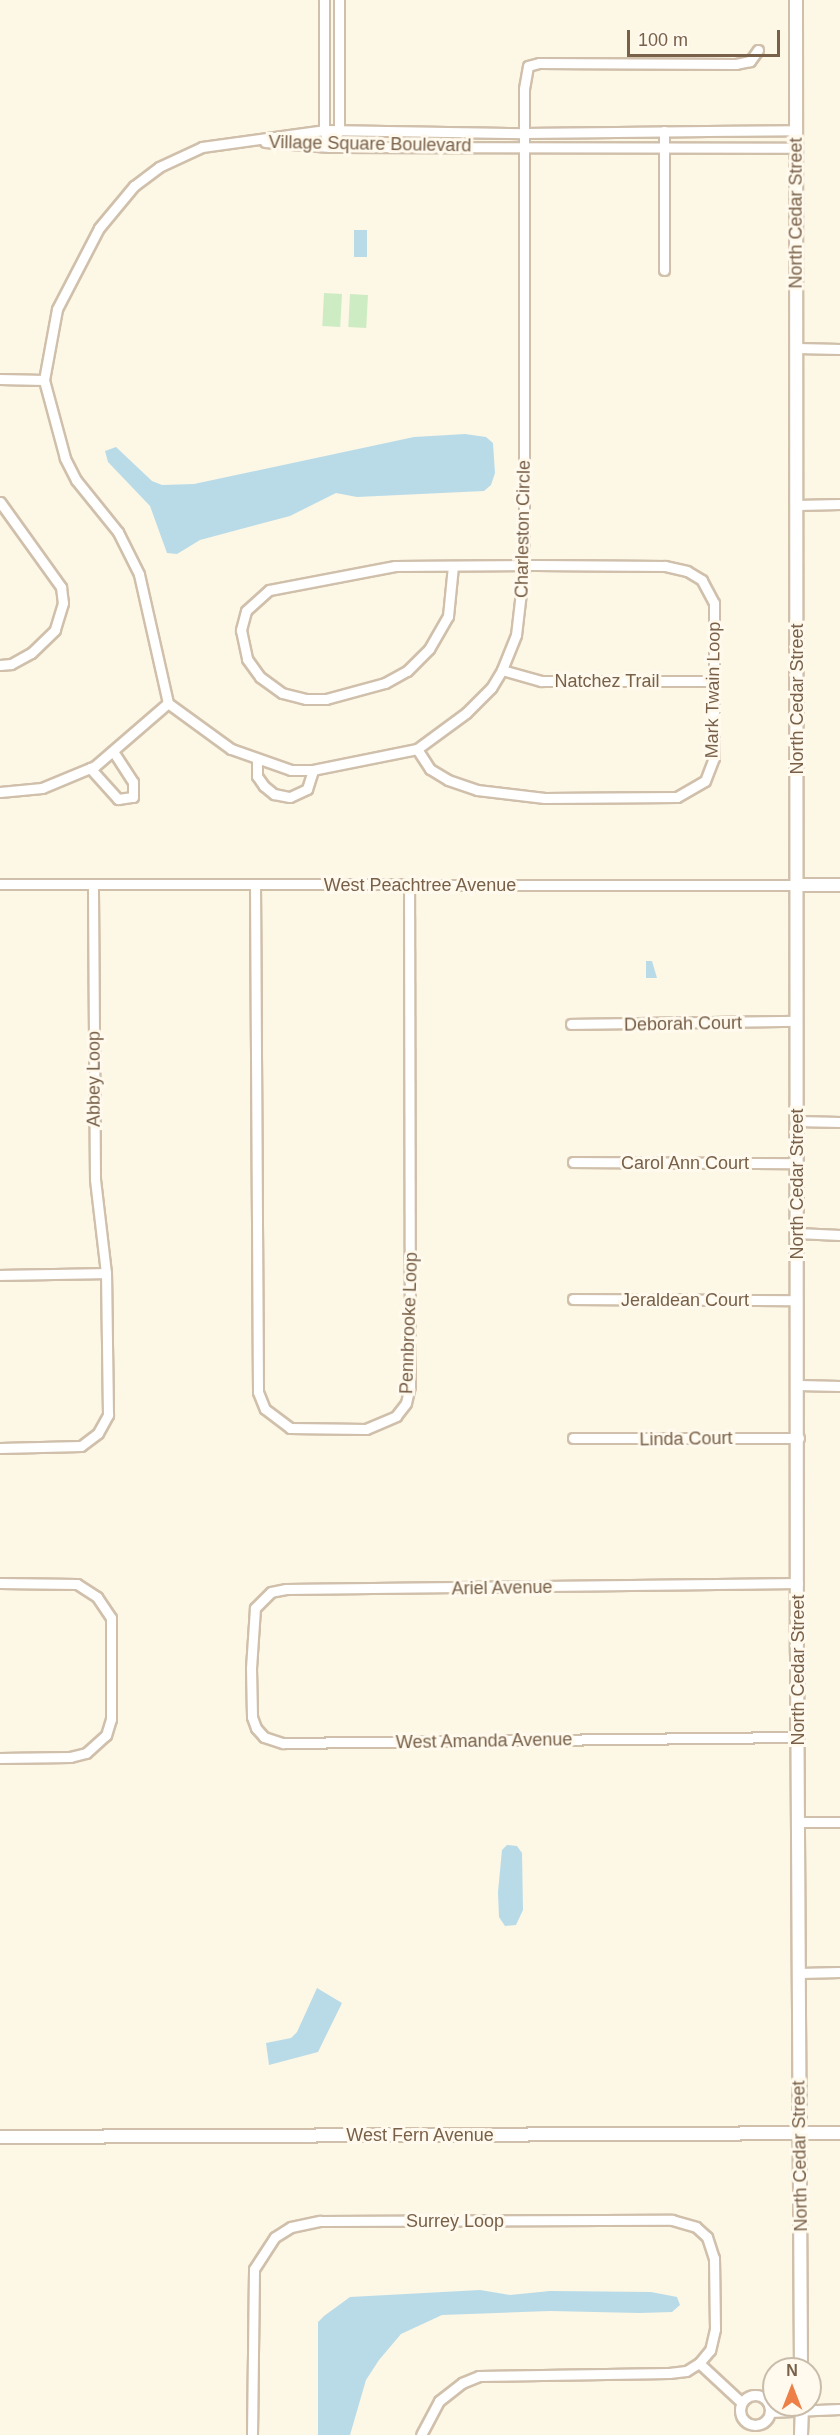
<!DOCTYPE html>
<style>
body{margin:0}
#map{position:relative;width:840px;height:2435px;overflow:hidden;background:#fdf7e6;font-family:Arial,sans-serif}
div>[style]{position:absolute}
.green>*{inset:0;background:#ceecc3;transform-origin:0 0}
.water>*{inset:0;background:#b9dbe8;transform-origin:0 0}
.roads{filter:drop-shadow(2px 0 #d0c0ab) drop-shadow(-2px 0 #d0c0ab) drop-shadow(0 2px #d0c0ab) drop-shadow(0 -2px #d0c0ab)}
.street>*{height:9px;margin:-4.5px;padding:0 4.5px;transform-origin:4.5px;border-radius:4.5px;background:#fff}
.street>.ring{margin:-4.5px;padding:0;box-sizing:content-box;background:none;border:9px solid #fff;border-radius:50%}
.secondary>*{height:12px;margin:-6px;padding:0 6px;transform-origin:6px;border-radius:6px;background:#fff}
span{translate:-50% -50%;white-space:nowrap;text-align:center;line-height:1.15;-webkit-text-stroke:6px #fffaed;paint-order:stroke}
.street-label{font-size:18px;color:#786049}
.north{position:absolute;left:762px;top:2357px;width:60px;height:60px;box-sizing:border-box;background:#fffaed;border:2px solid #c9bcab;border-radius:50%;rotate:0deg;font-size:16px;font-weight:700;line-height:24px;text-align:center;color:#786049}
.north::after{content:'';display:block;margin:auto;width:21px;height:27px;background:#ec8046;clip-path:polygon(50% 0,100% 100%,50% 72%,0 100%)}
.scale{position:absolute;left:627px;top:30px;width:153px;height:27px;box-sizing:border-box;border:3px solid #786049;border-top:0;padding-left:8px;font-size:18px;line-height:21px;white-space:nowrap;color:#786049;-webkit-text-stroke:4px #fffaed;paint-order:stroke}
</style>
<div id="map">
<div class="green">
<div style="left:324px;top:293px;width:18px;height:33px;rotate:3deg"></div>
<div style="left:350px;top:294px;width:18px;height:33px;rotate:3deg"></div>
</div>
<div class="water">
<div style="left:354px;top:230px;width:13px;height:27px"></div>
<div style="clip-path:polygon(465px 434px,486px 437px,493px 443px,495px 473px,491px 485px,484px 491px,357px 497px,336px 493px,290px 516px,200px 540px,177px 554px,167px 553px,150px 506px,108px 462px,105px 451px,116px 447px,152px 481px,162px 485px,194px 484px,414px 437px)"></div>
<div style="clip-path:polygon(646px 961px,652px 961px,657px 978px,646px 978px)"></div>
<div style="clip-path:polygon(507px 1845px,517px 1846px,522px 1853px,523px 1910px,516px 1925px,505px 1926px,499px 1917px,498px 1892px,502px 1850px)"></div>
<div style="clip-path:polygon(317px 1988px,342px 2003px,318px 2052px,269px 2065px,266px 2043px,291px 2038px,297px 2032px)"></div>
<div style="clip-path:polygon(480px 2290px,510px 2295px,550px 2291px,651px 2292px,677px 2297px,680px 2305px,672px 2312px,640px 2313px,550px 2311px,442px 2315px,401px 2334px,379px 2360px,366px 2380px,350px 2435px,318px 2435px,318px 2322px,324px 2316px,350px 2297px)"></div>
</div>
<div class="roads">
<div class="street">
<div style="left:324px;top:0;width:130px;rotate:90deg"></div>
<div style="left:324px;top:130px;width:18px;rotate:71deg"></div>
<div style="left:758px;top:50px;width:14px;rotate:126deg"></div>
<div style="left:750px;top:61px;width:14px;rotate:168deg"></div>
<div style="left:736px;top:64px;width:197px;rotate:-179.7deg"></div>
<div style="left:539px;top:63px;width:11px;rotate:165deg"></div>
<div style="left:528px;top:66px;width:23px;rotate:100deg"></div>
<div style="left:524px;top:89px;width:477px;rotate:90deg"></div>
<div style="left:524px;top:566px;width:69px;rotate:96.6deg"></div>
<div style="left:516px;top:635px;width:38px;rotate:112deg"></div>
<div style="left:502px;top:670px;width:21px;rotate:121deg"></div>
<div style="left:491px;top:688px;width:35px;rotate:135deg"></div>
<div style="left:466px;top:713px;width:61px;rotate:143.7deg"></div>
<div style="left:417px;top:749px;width:106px;rotate:168.6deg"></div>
<div style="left:313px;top:770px;width:22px;rotate:180deg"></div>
<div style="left:291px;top:770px;width:64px;rotate:-160.7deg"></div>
<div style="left:231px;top:749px;width:78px;rotate:-143.9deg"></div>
<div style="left:168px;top:703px;width:132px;rotate:-102.7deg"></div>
<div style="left:139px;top:574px;width:47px;rotate:-116.6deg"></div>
<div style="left:118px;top:532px;width:67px;rotate:-128.9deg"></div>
<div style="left:76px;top:480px;width:25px;rotate:-117deg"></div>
<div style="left:65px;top:458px;width:81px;rotate:-105.1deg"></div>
<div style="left:44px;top:380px;width:72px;rotate:-79.6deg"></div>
<div style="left:57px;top:309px;width:91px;rotate:-62.6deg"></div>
<div style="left:99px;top:228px;width:55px;rotate:-50.2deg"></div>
<div style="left:134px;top:186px;width:31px;rotate:-37deg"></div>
<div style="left:159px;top:167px;width:47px;rotate:-24.9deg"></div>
<div style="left:202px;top:147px;width:123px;rotate:-7.9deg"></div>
<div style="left:324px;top:130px;width:200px;rotate:0.9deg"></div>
<div style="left:524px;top:133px;width:272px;rotate:-0.6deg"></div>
<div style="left:664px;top:131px;width:139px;rotate:90deg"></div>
<div style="left:265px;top:142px;width:65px;rotate:4.4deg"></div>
<div style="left:330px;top:147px;width:466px;rotate:0.1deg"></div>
<div style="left:330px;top:147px;width:19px;rotate:-62deg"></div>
<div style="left:339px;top:130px;width:130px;rotate:-90deg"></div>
<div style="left:797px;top:348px;width:43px;rotate:1.3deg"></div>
<div style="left:0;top:379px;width:44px;rotate:1.3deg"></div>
<div style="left:0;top:502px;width:105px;rotate:54.3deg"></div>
<div style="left:61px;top:587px;width:16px;rotate:83deg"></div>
<div style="left:63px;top:603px;width:28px;rotate:107deg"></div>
<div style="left:55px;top:630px;width:33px;rotate:136deg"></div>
<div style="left:31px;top:653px;width:23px;rotate:151deg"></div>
<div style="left:11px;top:664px;width:11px;rotate:175deg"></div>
<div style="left:797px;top:505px;width:43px;rotate:-1.3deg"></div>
<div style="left:502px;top:670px;width:41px;rotate:15.8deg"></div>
<div style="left:541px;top:681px;width:172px"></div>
<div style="left:417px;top:749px;width:24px;rotate:57deg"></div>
<div style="left:430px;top:769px;width:21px;rotate:31deg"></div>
<div style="left:448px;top:780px;width:31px;rotate:19deg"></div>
<div style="left:477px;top:790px;width:68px;rotate:6.7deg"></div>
<div style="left:545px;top:798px;width:132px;rotate:-0.4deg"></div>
<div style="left:677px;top:797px;width:32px;rotate:-30deg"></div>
<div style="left:705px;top:781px;width:25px;rotate:-69deg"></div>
<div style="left:714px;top:758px;width:155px;rotate:-90deg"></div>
<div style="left:714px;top:603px;width:26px;rotate:-118deg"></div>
<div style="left:702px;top:580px;width:17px;rotate:-149deg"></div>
<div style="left:687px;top:571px;width:23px;rotate:-167deg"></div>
<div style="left:665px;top:566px;width:130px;rotate:-179.6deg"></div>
<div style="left:535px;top:565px;width:140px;rotate:179.6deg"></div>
<div style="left:395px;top:566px;width:128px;rotate:169.2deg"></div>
<div style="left:269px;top:590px;width:31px;rotate:138deg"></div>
<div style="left:246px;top:611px;width:20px;rotate:105deg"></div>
<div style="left:241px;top:630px;width:30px;rotate:78deg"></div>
<div style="left:247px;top:659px;width:22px;rotate:54deg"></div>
<div style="left:260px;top:677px;width:27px;rotate:36deg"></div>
<div style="left:282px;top:693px;width:25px;rotate:14deg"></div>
<div style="left:306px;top:699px;width:20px"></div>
<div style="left:326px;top:699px;width:61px;rotate:-15.2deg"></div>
<div style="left:385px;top:683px;width:25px;rotate:-29deg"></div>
<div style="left:407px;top:671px;width:31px;rotate:-45deg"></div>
<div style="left:429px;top:649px;width:38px;rotate:-60deg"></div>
<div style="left:448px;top:616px;width:50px;rotate:-84.3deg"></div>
<div style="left:257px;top:760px;width:16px;rotate:90deg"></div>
<div style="left:257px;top:776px;width:12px;rotate:55deg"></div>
<div style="left:264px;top:786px;width:13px;rotate:39deg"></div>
<div style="left:274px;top:794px;width:16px;rotate:11deg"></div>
<div style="left:290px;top:797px;width:19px;rotate:-25deg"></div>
<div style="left:307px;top:789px;width:20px;rotate:-72deg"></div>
<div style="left:90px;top:768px;width:42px;rotate:47.9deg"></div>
<div style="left:118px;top:799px;width:15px;rotate:-8deg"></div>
<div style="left:133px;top:797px;width:15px;rotate:-90deg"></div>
<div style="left:133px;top:782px;width:35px;rotate:-123deg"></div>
<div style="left:0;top:792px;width:42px;rotate:-5.4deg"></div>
<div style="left:42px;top:788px;width:57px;rotate:-22.5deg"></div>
<div style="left:95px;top:766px;width:96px;rotate:-40.8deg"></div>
<div style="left:0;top:884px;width:797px;rotate:0.07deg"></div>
<div style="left:255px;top:885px;width:507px;rotate:89.66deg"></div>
<div style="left:258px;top:1392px;width:18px;rotate:68deg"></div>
<div style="left:265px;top:1409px;width:31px;rotate:37deg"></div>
<div style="left:290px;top:1428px;width:76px;rotate:0.8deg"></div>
<div style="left:366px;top:1429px;width:33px;rotate:-23deg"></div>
<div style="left:396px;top:1416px;width:16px;rotate:-52deg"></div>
<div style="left:406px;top:1403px;width:17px;rotate:-77deg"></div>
<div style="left:410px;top:1386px;width:501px;rotate:-90.11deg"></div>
<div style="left:571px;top:1024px;width:225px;rotate:-0.8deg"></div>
<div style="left:796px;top:1121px;width:44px;rotate:1.3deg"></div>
<div style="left:573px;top:1162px;width:223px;rotate:0.3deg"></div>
<div style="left:797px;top:1233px;width:43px;rotate:2.7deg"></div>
<div style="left:0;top:1275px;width:106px;rotate:-1.1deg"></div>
<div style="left:573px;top:1299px;width:224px;rotate:0.3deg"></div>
<div style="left:798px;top:1385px;width:42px;rotate:1.4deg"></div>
<div style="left:573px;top:1438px;width:226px"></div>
<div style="left:0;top:1448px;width:81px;rotate:-1.4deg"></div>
<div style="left:81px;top:1446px;width:21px;rotate:-37deg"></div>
<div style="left:98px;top:1433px;width:21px;rotate:-61deg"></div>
<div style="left:108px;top:1415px;width:142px;rotate:-90.8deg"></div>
<div style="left:106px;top:1273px;width:95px;rotate:-96.7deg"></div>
<div style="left:95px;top:1179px;width:294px;rotate:-90.4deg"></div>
<div style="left:0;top:1583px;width:77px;rotate:0.7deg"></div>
<div style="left:77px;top:1584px;width:24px;rotate:33deg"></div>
<div style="left:97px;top:1597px;width:25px;rotate:56deg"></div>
<div style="left:111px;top:1618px;width:101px;rotate:90deg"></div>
<div style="left:111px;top:1719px;width:17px;rotate:107deg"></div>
<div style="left:106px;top:1735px;width:27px;rotate:138deg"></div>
<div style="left:86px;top:1753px;width:16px;rotate:166deg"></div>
<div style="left:70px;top:1757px;width:70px;rotate:179.2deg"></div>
<div style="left:798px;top:1583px;width:512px;rotate:179.33deg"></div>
<div style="left:286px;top:1589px;width:15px;rotate:169deg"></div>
<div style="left:271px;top:1592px;width:23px;rotate:135deg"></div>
<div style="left:255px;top:1608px;width:60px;rotate:93.8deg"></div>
<div style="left:251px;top:1668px;width:49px;rotate:88.8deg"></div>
<div style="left:252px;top:1717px;width:12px;rotate:70deg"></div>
<div style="left:256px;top:1728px;width:12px;rotate:48deg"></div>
<div style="left:264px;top:1737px;width:20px;rotate:18deg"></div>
<div style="left:283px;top:1743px;width:515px;rotate:-0.67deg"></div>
<div style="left:799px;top:1822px;width:41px"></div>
<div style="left:799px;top:1973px;width:41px;rotate:-1.4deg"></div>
<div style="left:699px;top:2363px;width:57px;rotate:42.9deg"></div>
<div class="ring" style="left:740px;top:2395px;width:21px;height:21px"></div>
<div style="left:770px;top:2412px;width:70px;rotate:-2.5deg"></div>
<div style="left:252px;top:2435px;width:166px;rotate:-89.3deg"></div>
<div style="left:254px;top:2269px;width:38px;rotate:-57deg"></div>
<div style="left:275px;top:2237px;width:19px;rotate:-32deg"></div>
<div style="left:291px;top:2227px;width:30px;rotate:-12deg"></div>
<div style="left:320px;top:2221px;width:352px;rotate:-0.2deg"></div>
<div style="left:672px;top:2220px;width:25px;rotate:16deg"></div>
<div style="left:696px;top:2227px;width:15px;rotate:42deg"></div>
<div style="left:707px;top:2237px;width:22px;rotate:72deg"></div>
<div style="left:714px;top:2258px;width:71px;rotate:89.2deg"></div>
<div style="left:715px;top:2329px;width:22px;rotate:103deg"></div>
<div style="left:710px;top:2350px;width:17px;rotate:130deg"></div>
<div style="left:699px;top:2363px;width:15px;rotate:148deg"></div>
<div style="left:686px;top:2371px;width:17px;rotate:173deg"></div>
<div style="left:669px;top:2373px;width:190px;rotate:179.1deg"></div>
<div style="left:479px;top:2376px;width:18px;rotate:158deg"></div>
<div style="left:462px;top:2383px;width:29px;rotate:142deg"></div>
<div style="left:439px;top:2401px;width:38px;rotate:118deg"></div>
</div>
<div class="secondary">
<div style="left:796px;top:0;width:1654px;rotate:89.97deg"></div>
<div style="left:797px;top:1654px;width:715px;rotate:89.68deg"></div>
<div style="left:797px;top:885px;width:43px"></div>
<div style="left:0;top:2137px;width:840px;rotate:-0.27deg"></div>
<div style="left:801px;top:2435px;width:30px;rotate:-88deg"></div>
</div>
</div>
<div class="street-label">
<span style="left:370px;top:144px;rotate:1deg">Village Square Boulevard</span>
<span style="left:796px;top:213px;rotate:-90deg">North Cedar Street</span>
<span style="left:523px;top:529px;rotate:-89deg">Charleston Circle</span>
<span style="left:607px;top:681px">Natchez Trail</span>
<span style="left:713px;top:690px;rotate:-89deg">Mark Twain Loop</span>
<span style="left:797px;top:699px;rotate:-90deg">North Cedar Street</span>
<span style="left:420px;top:885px">West Peachtree Avenue</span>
<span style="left:683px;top:1024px;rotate:-1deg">Deborah Court</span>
<span style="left:94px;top:1079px;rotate:-90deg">Abbey Loop</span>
<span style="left:685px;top:1163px">Carol Ann Court</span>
<span style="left:797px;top:1184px;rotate:-90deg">North Cedar Street</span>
<span style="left:685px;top:1300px">Jeraldean Court</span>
<span style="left:409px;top:1323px;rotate:-88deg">Pennbrooke Loop</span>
<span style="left:686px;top:1439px;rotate:-1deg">Linda Court</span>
<span style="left:502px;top:1588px;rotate:-1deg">Ariel Avenue</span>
<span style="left:798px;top:1670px;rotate:-90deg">North Cedar Street</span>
<span style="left:484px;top:1741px;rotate:-1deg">West Amanda Avenue</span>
<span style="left:420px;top:2135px">West Fern Avenue</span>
<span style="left:800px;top:2156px;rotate:-91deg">North Cedar Street</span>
<span style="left:455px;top:2221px">Surrey Loop</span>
</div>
<div class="north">N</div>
<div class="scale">100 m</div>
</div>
